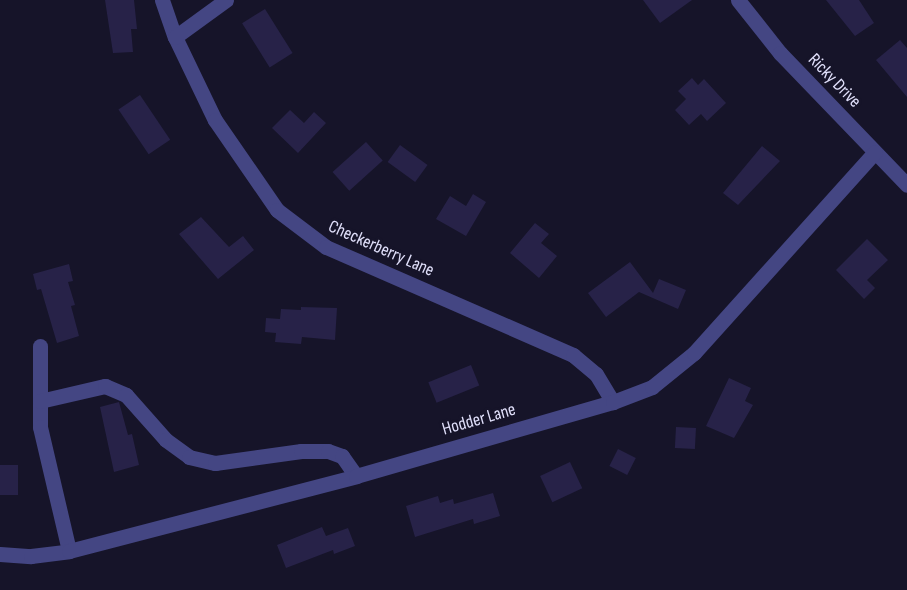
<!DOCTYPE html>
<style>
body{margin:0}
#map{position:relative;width:907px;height:590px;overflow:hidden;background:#161429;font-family:"Sofia Sans Condensed",sans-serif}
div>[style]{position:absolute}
.building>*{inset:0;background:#272248;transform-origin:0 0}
.minor>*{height:15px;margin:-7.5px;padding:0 7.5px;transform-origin:7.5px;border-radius:7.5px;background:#444683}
span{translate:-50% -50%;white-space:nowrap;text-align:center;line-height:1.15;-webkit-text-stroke:6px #161429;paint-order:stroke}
.street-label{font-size:18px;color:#e1e0fb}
</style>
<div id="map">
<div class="building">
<div style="clip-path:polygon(105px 0,134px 0,137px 29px,131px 29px,133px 52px,113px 53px)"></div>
<div style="clip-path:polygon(643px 0,692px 0,660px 23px)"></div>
<div style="clip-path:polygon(826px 0,859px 0,874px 23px,855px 36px)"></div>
<div style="left:265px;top:9px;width:52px;height:27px;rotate:58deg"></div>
<div style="clip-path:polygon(900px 40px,907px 48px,907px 97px,876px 60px)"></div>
<div style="clip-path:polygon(692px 78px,698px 85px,704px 79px,726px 103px,707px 121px,701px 114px,689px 125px,675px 110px,686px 99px,678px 91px)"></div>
<div style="left:140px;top:95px;width:54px;height:26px;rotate:56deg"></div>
<div style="clip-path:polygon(290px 110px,304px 123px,314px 112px,326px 123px,298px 153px,272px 128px)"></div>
<div style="left:366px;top:142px;width:25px;height:45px;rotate:48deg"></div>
<div style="left:400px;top:145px;width:34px;height:21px;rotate:36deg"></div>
<div style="clip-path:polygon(762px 146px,780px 161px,738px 205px,723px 193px)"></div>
<div style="clip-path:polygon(473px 194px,486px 202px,466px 236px,436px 219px,450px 196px,466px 206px)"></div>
<div style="clip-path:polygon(201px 217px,229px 247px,243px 236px,254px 250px,218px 279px,179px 234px)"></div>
<div style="clip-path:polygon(535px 223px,549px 234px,541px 243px,557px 256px,539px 278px,510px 253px)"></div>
<div style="clip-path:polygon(867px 239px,888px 260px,867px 280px,875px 288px,864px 299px,836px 270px)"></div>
<div style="clip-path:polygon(630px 262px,653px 293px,659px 279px,686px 290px,678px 309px,639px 292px,606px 317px,588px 293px)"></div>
<div style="clip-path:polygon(69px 264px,73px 281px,68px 282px,75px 305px,71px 306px,79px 336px,57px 343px,41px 289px,37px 290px,33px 274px)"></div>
<div style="clip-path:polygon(301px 307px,337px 308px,335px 340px,302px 337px,301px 344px,275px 342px,276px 333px,265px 332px,266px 318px,280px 319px,281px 309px,301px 310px)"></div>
<div style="left:471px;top:365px;width:22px;height:46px;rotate:68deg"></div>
<div style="clip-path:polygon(729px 378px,751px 388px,745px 401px,753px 405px,734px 438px,706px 426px)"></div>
<div style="clip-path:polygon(119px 402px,128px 435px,132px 434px,139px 465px,114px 472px,100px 407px)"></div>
<div style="left:676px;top:427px;width:20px;height:21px;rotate:3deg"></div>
<div style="left:618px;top:449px;width:20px;height:19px;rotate:27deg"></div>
<div style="left:570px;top:462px;width:29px;height:33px;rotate:65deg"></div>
<div style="left:0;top:465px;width:18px;height:30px"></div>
<div style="clip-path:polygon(493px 493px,500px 516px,474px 524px,473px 519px,415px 537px,406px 506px,438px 496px,440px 503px,453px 499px,454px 504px)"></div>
<div style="clip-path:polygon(322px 527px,326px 536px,348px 528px,355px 546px,334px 554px,333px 550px,286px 568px,277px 545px)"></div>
</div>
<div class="minor">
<div style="left:162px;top:0;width:39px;rotate:71deg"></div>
<div style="left:175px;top:37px;width:92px;rotate:64.3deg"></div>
<div style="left:215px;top:120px;width:109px;rotate:55.4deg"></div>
<div style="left:277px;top:210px;width:61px;rotate:37.1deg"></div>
<div style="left:326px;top:247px;width:270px;rotate:23.6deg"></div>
<div style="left:573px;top:355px;width:30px;rotate:40deg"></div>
<div style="left:596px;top:374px;width:33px;rotate:59deg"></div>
<div style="left:738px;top:0;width:68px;rotate:51.6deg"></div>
<div style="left:780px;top:53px;width:183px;rotate:46.1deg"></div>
<div style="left:175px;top:37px;width:63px;rotate:-36deg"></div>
<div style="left:40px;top:346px;width:81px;rotate:90deg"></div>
<div style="left:40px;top:427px;width:127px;rotate:76.8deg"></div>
<div style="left:40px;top:401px;width:67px;rotate:-13deg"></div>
<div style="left:105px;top:386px;width:23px;rotate:23deg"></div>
<div style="left:126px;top:395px;width:60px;rotate:48.4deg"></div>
<div style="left:166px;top:440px;width:29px;rotate:36deg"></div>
<div style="left:189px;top:457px;width:27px;rotate:13deg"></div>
<div style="left:215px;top:463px;width:87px;rotate:-7.9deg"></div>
<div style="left:301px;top:451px;width:27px"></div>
<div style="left:328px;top:451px;width:15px;rotate:20deg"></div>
<div style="left:342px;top:456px;width:24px;rotate:55deg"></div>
<div style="left:0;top:554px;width:31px;rotate:4deg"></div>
<div style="left:31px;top:556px;width:38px;rotate:-7deg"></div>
<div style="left:69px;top:551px;width:297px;rotate:-14.6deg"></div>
<div style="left:356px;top:476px;width:267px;rotate:-16.1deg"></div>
<div style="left:613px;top:402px;width:42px;rotate:-21deg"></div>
<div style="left:652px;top:387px;width:54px;rotate:-39deg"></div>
<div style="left:694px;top:353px;width:270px;rotate:-48deg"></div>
</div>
<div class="street-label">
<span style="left:834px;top:81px;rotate:46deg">Ricky Drive</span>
<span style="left:381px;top:249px;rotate:24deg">Checkerberry Lane</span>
<span style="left:479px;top:420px;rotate:-16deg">Hodder Lane</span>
</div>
</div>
